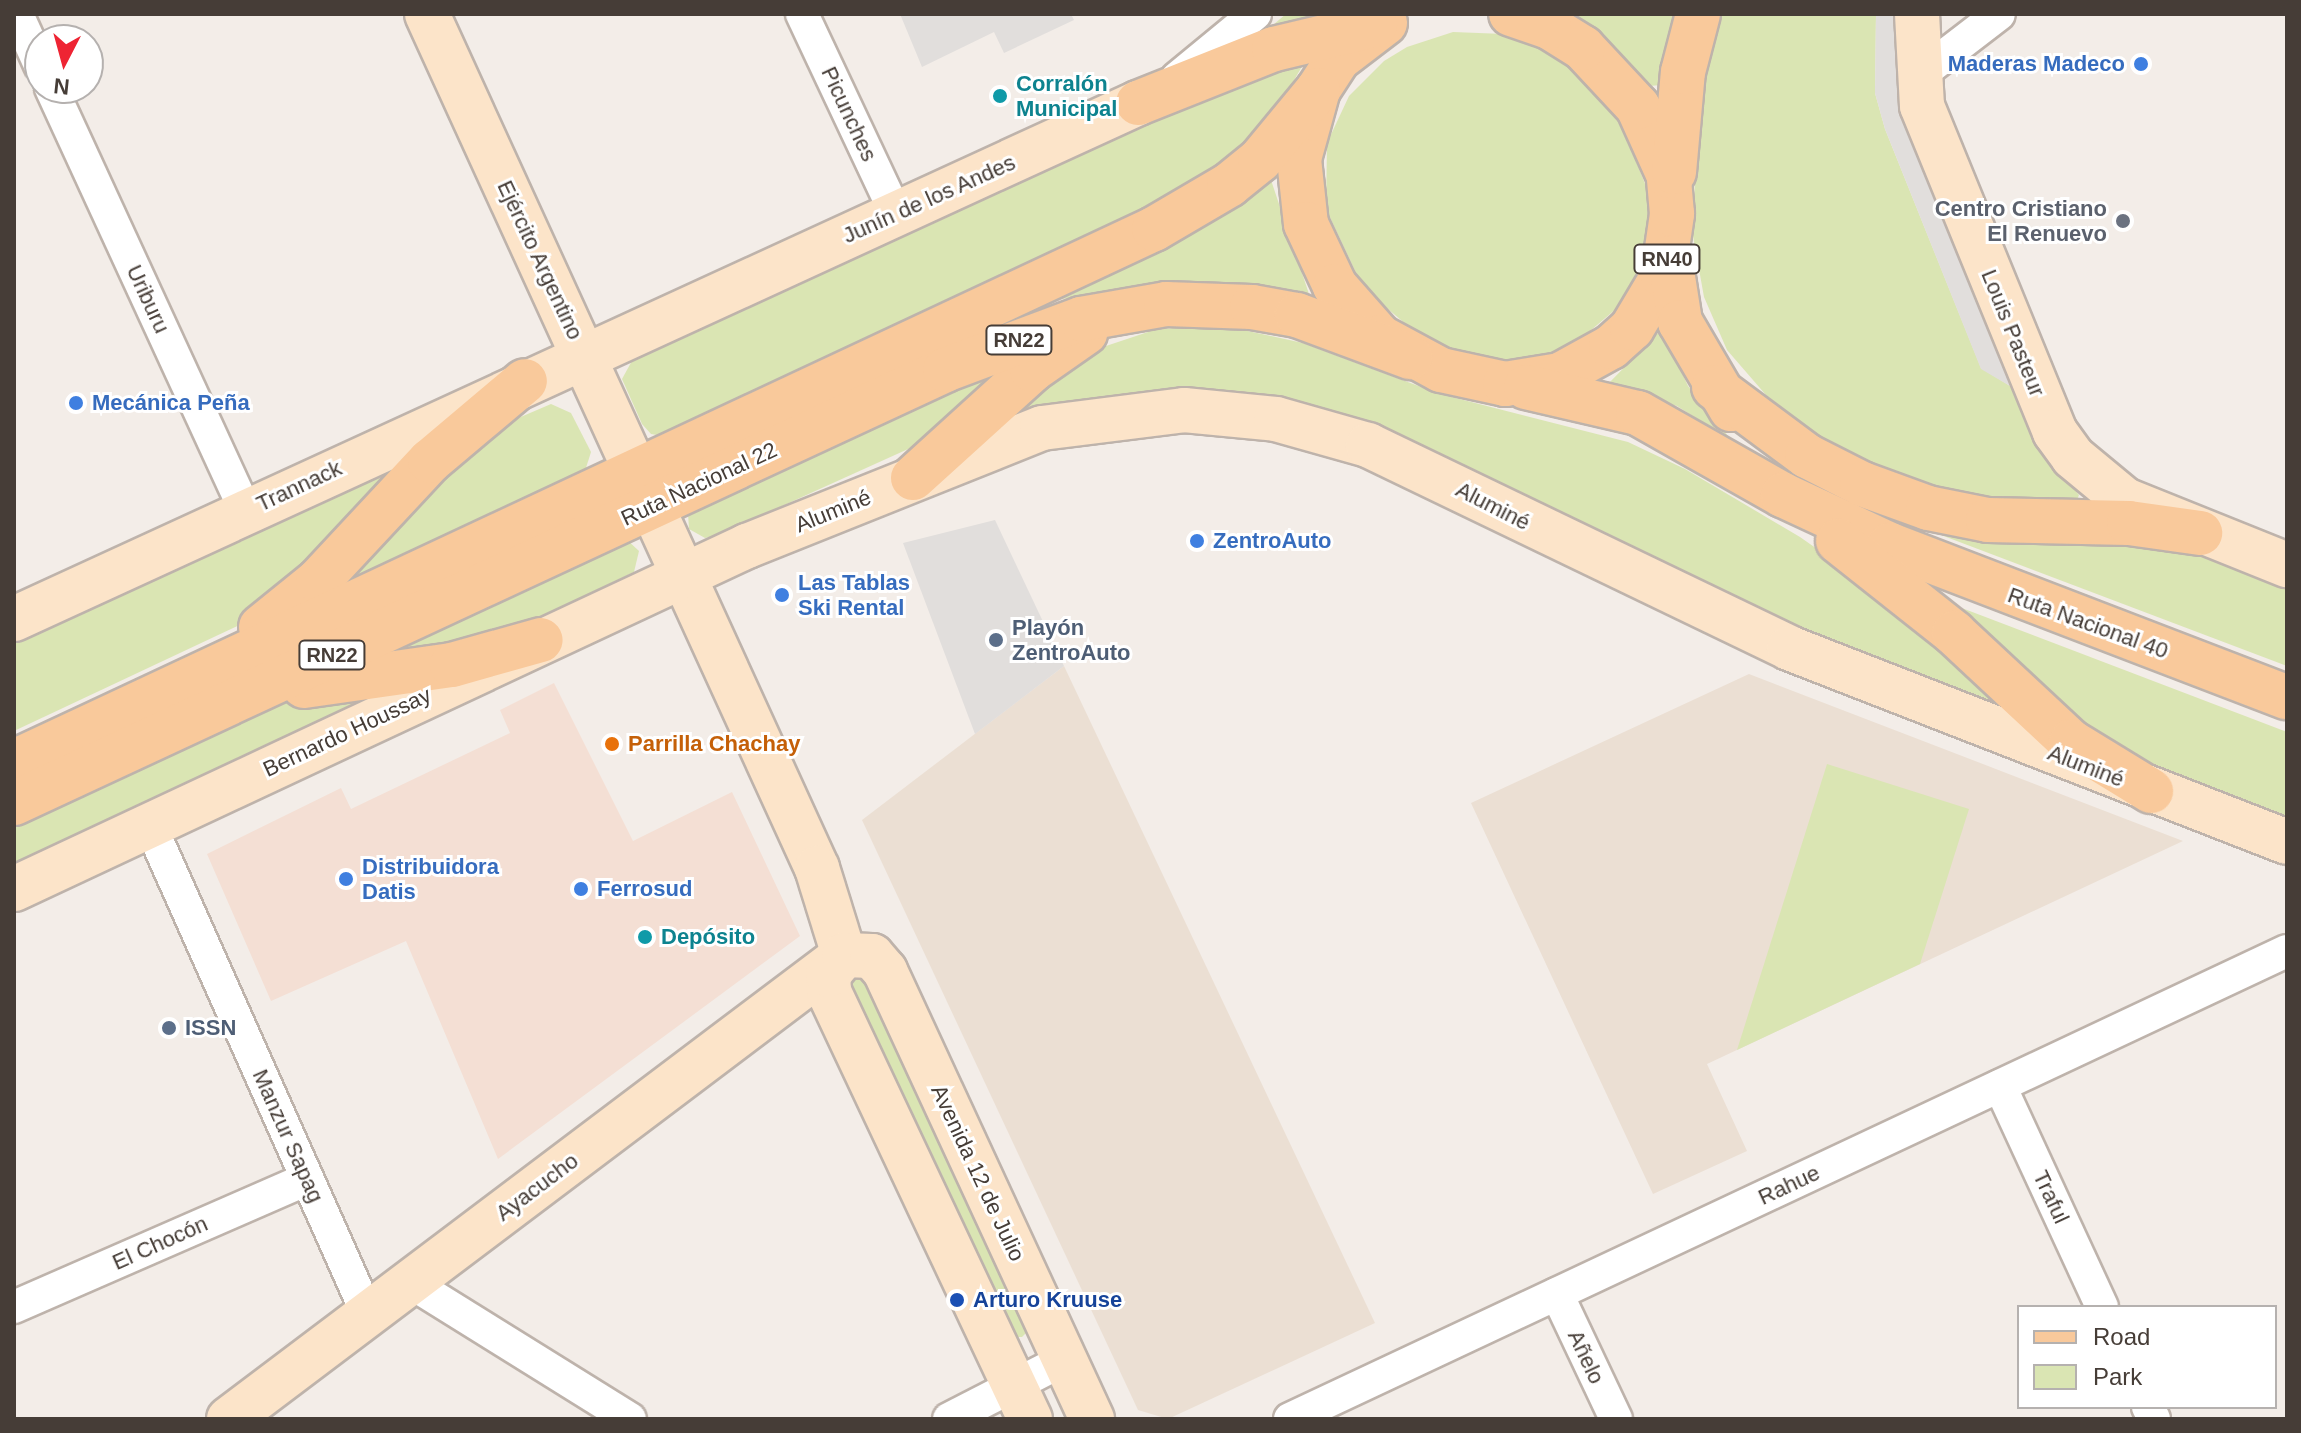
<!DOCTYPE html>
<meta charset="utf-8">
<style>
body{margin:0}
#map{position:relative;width:2301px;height:1433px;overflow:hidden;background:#f3ede8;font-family:Arial,sans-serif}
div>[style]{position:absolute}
.commercial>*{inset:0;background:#f4dfd4}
.education>*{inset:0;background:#ebdfd3}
.green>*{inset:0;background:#dae5b3}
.parking>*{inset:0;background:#e1dedc}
.roads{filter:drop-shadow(2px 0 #beb3ab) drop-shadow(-2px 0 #beb3ab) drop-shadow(0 2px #beb3ab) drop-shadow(0 -2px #beb3ab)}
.street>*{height:32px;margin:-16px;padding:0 16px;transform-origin:16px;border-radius:16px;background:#fff}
.secondary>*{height:44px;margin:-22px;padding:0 22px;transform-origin:22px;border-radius:22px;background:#fce4c9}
.primary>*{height:44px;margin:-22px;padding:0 22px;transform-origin:22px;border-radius:22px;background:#f9c99b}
.dots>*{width:22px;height:22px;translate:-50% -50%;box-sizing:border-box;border:4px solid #fff;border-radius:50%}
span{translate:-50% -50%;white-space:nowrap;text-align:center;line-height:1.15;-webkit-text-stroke:6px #fff;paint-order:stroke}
.shield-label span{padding:2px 6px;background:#fff;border:2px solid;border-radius:6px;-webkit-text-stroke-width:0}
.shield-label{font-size:20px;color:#463d37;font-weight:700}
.shop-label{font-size:22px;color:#366cbe;font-weight:700}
.right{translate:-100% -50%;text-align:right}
.left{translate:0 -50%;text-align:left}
.culture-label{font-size:22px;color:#0d838f;font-weight:700}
.street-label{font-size:22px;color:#463d37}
.worship-label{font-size:22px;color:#5b616d;font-weight:700}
.service-label{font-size:22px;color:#4e5e75;font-weight:700}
.food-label{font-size:22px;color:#c56008;font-weight:700}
.transit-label{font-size:22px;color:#164399;font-weight:700}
.frame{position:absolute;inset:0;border:16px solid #463d37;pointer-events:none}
.legend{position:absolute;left:2017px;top:1305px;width:260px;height:104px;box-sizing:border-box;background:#fff;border:2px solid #b5b1af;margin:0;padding:10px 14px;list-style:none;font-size:24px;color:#463d37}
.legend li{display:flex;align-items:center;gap:16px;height:40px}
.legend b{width:40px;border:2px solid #b5b1af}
.north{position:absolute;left:24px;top:24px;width:80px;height:80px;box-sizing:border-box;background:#fff;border:2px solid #b5b1af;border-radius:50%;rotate:186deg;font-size:22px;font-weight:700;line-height:32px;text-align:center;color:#463d37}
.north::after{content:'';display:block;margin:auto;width:28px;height:36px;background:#ee2433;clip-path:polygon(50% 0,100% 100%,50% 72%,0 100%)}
</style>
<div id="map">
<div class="commercial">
<div style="clip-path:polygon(554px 683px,633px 841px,732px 792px,800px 936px,498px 1159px,406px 941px,271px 1001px,207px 854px,341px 788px,351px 809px,510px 733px,500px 710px)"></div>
</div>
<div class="education">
<div style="clip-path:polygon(1064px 666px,1375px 1323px,1168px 1419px,1138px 1410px,862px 820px)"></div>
<div style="clip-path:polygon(1749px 674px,2183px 841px,1707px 1064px,1747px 1151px,1653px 1194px,1471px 803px)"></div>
</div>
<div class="green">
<div style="clip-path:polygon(1286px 14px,1319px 14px,1249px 45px)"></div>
<div style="clip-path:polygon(1572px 14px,1679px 14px,1662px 85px,1649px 86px,1620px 53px)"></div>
<div style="clip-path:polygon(1717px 14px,1876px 14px,1875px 93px,1885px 129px,1981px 368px,2015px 389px,2040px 447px,2079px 495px,2073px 510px,1931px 490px,1839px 451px,1766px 395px,1727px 350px,1704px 297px,1693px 236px,1697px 113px)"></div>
<div style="clip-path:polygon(1453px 32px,1504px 34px,1530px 42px,1572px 68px,1621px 124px,1650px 196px,1648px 251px,1623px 303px,1577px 342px,1525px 362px,1472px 360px,1421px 337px,1375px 298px,1357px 275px,1326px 209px,1327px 143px,1349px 96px,1384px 61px,1407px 47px)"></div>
<div style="clip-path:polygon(1304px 63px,1279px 106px,1255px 133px,1183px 193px,663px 436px,651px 434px,642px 424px,622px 379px,633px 359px,1163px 109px)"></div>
<div style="clip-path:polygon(1271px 180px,1309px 294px,1180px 280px,1056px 300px,1146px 256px)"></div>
<div style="clip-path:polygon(1192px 326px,1229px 327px,1303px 343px,1440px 394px,1628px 442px,1685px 469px,1800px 537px,1900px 607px,2025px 723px,1801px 635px,1349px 421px,990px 429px,1094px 350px,1154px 330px)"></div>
<div style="clip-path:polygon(1658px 333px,1666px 338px,1688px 386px,1732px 441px,1677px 406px,1608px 384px)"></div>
<div style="clip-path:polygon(1008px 362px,939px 430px,917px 445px,718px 535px,705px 538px,689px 529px,688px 513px)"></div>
<div style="clip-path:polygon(551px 404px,571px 413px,591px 452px,585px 471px,333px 587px,399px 510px,509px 422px)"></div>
<div style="clip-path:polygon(405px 462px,248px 621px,14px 731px,14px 641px)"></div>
<div style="clip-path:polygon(1807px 471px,2183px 545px,2287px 583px,2287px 666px,1941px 535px,1886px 522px,1836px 497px)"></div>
<div style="clip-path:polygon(625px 538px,639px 551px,634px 572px,501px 636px,350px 665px)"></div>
<div style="clip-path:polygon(1925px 594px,2287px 732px,2287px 825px,2103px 746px)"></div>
<div style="clip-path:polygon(407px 686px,14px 869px,14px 827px,289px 701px)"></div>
<div style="clip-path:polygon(1827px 764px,1969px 809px,1920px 964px,1737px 1050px)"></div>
<div style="clip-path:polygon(856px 977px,865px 978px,1029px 1330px,1022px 1337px,1011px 1337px,844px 992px)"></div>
</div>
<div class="parking">
<div style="clip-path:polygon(900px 14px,1071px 14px,1074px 20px,1004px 53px,994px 32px,922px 67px)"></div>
<div style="clip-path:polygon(1876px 14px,1901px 14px,2015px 389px,1981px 369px,1885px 129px,1875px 93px)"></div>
<div style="clip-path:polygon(995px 520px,1064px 666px,975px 734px,903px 543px)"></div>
</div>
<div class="roads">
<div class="street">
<div style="left:17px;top:14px;width:56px;rotate:65.7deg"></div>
<div style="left:802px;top:14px;width:221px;rotate:64.8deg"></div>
<div style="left:1917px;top:77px;width:103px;rotate:-37.5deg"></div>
<div style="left:1177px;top:78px;width:101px;rotate:-39.4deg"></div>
<div style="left:51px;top:88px;width:466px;rotate:65.3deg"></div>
<div style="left:150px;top:825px;width:536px;rotate:66.02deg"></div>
<div style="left:2000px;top:1086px;width:243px;rotate:65.2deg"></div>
<div style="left:410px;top:1282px;width:259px;rotate:31.9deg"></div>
<div style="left:1557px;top:1294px;width:138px;rotate:64.7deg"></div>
<div style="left:14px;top:1307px;width:320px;rotate:-23.6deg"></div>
<div style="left:2148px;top:1407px;width:13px;rotate:63deg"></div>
<div style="left:949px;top:1419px;width:129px;rotate:-27.2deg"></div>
<div style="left:1290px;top:1419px;width:1101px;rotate:-25.15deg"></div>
</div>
<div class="secondary">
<div style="left:427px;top:14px;width:939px;rotate:65.46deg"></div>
<div style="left:817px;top:868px;width:91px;rotate:72.8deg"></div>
<div style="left:1917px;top:14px;width:92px;rotate:86.9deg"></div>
<div style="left:1922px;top:106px;width:352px;rotate:67.8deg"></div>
<div style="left:2055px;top:432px;width:31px;rotate:54deg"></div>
<div style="left:2073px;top:457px;width:67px;rotate:39.6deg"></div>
<div style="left:2125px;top:500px;width:175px;rotate:21.9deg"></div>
<div style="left:14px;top:619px;width:1237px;rotate:-24.66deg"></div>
<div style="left:14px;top:889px;width:809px;rotate:-25.08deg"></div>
<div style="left:747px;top:546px;width:318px;rotate:-21.8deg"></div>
<div style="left:1042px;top:428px;width:143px;rotate:-7.2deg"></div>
<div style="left:1184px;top:410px;width:92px;rotate:5.6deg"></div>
<div style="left:1276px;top:419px;width:96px;rotate:15.8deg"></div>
<div style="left:1368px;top:445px;width:467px;rotate:25.7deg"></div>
<div style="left:1789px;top:648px;width:534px;rotate:21.28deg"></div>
<div style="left:229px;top:1419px;width:770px;rotate:-37.03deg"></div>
<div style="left:1030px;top:1419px;width:472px;rotate:-115.2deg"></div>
<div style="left:829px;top:992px;width:17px;rotate:-93deg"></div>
<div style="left:828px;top:975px;width:26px;rotate:-51deg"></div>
<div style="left:844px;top:955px;width:28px;rotate:2deg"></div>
<div style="left:872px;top:956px;width:20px;rotate:49deg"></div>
<div style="left:885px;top:971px;width:494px;rotate:65.2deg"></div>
</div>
<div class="primary">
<div style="left:1385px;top:23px;width:59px;rotate:142.5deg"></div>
<div style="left:1338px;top:59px;width:37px;rotate:123deg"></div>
<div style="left:1318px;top:90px;width:72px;rotate:105.4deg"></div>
<div style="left:1299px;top:159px;width:65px;rotate:83.9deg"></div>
<div style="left:1306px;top:224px;width:68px;rotate:64.9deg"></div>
<div style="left:1335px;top:286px;width:68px;rotate:48.6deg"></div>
<div style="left:1380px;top:337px;width:69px;rotate:28.4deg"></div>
<div style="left:1441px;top:370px;width:66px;rotate:12.3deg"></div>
<div style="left:1505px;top:384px;width:56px;rotate:-9.3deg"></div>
<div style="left:1560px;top:375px;width:58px;rotate:-28.8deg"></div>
<div style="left:1611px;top:347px;width:28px;rotate:-42deg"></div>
<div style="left:1632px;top:328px;width:61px;rotate:-59.2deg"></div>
<div style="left:1663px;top:276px;width:63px;rotate:-81.7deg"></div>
<div style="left:1672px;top:214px;width:38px;rotate:-95deg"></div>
<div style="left:1669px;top:176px;width:76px;rotate:-114.2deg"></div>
<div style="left:1638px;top:107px;width:81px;rotate:-133deg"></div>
<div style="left:1583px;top:48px;width:40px;rotate:-148deg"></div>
<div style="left:1549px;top:27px;width:40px;rotate:-161.1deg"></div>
<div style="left:1138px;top:103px;width:146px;rotate:-21.7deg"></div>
<div style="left:1274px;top:49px;width:104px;rotate:-13.4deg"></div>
<div style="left:1674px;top:172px;width:100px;rotate:-84.9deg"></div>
<div style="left:1683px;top:72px;width:60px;rotate:-75.5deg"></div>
<div style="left:1670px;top:258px;width:65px;rotate:81.1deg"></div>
<div style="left:1680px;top:322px;width:101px;rotate:59.6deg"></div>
<div style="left:1526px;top:387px;width:115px;rotate:13.1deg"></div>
<div style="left:1638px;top:413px;width:167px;rotate:29.5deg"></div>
<div style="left:1783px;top:495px;width:118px;rotate:25deg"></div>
<div style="left:1890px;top:545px;width:425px;rotate:21deg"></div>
<div style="left:1714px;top:387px;width:116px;rotate:36.6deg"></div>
<div style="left:1807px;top:456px;width:62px;rotate:27deg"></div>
<div style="left:1862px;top:484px;width:70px;rotate:20deg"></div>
<div style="left:1928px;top:508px;width:61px;rotate:11.3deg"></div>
<div style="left:1988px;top:520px;width:141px;rotate:1.2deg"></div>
<div style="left:2129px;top:523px;width:72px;rotate:8deg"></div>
<div style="left:913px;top:478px;width:161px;rotate:-42.2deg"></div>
<div style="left:1032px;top:370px;width:65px;rotate:-34.9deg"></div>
<div style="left:1838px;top:541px;width:148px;rotate:38.4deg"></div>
<div style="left:1954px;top:633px;width:160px;rotate:43deg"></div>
<div style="left:2071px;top:742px;width:94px;rotate:31.5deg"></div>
<div style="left:261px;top:627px;width:73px;rotate:-38.9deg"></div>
<div style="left:318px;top:581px;width:164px;rotate:-47deg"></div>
<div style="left:430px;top:461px;width:124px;rotate:-40.1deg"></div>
<div style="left:304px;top:686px;width:149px;rotate:-8.1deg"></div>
<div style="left:452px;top:665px;width:92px;rotate:-15.7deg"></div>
<div style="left:14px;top:762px;width:1258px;rotate:-25.06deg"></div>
<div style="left:1154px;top:229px;width:87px;rotate:-30.4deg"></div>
<div style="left:1229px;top:185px;width:40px;rotate:-39deg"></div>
<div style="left:1260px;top:160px;width:91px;rotate:-50.4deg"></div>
<div style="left:14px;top:803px;width:1027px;rotate:-24.94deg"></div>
<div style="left:945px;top:370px;width:145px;rotate:-20.6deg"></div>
<div style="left:1081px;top:319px;width:86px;rotate:-10deg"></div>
<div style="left:1166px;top:304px;width:86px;rotate:2deg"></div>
<div style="left:1252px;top:307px;width:46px;rotate:10.1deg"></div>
<div style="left:1297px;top:315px;width:121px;rotate:20.4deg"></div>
</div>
</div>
<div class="dots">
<div style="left:2141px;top:64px;background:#3f7fe0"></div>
<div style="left:1000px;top:96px;background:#0f9aa8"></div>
<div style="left:2123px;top:221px;background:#6b7280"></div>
<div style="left:76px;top:403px;background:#3f7fe0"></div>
<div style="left:1197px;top:541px;background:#3f7fe0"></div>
<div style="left:782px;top:595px;background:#3f7fe0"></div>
<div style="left:996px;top:640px;background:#5c6f8a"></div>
<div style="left:612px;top:744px;background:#e8710a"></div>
<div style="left:346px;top:879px;background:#3f7fe0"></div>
<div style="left:581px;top:889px;background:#3f7fe0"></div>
<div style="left:645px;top:937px;background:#0f9aa8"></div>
<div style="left:169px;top:1028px;background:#5c6f8a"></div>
<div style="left:957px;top:1300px;background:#1a4fb4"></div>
</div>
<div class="shield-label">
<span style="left:1667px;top:259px">RN40</span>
<span style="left:1019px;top:340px">RN22</span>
<span style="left:332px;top:655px">RN22</span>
</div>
<div class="shop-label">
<span class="right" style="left:2125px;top:64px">Maderas Madeco</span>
<span class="left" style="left:92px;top:403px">Mecánica Peña</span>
<span class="left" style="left:1213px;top:541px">ZentroAuto</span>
<span class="left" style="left:798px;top:595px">Las Tablas<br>Ski Rental</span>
<span class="left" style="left:362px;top:879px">Distribuidora<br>Datis</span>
<span class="left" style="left:597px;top:889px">Ferrosud</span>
</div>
<div class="culture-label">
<span class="left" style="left:1016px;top:96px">Corralón<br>Municipal</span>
<span class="left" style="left:661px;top:937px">Depósito</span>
</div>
<div class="street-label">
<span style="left:849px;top:114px;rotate:65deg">Picunches</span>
<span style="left:929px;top:199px;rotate:-24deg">Junín de los Andes</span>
<span style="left:540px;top:260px;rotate:65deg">Ejército Argentino</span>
<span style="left:148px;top:299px;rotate:65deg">Uriburu</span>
<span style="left:2013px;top:333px;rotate:68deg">Louis Pasteur</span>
<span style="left:699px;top:484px;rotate:-25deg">Ruta Nacional 22</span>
<span style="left:299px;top:486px;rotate:-25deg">Trannack</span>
<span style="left:1493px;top:506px;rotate:27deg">Aluminé</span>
<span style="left:833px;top:511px;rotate:-22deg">Aluminé</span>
<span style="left:2088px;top:623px;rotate:20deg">Ruta Nacional 40</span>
<span style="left:347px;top:732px;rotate:-25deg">Bernardo Houssay</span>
<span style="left:2086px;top:766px;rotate:21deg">Aluminé</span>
<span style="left:288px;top:1136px;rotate:66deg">Manzur Sapag</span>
<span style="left:978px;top:1173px;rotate:65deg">Avenida 12 de Julio</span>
<span style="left:1789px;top:1185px;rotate:-25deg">Rahue</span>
<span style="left:537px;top:1187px;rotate:-37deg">Ayacucho</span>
<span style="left:2051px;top:1197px;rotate:65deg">Traful</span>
<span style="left:160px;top:1243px;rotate:-24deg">El Chocón</span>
<span style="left:1586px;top:1357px;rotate:65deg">Añelo</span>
</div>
<div class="worship-label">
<span class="right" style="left:2107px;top:221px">Centro Cristiano<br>El Renuevo</span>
</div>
<div class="service-label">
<span class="left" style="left:1012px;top:640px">Playón<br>ZentroAuto</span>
<span class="left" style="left:185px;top:1028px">ISSN</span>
</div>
<div class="food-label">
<span class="left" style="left:628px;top:744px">Parrilla Chachay</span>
</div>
<div class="transit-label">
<span class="left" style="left:973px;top:1300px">Arturo Kruuse</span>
</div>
<div class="frame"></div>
<ul class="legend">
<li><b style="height:10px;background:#f9c99b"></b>Road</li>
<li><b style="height:22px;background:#dae5b3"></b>Park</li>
</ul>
<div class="north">N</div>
</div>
